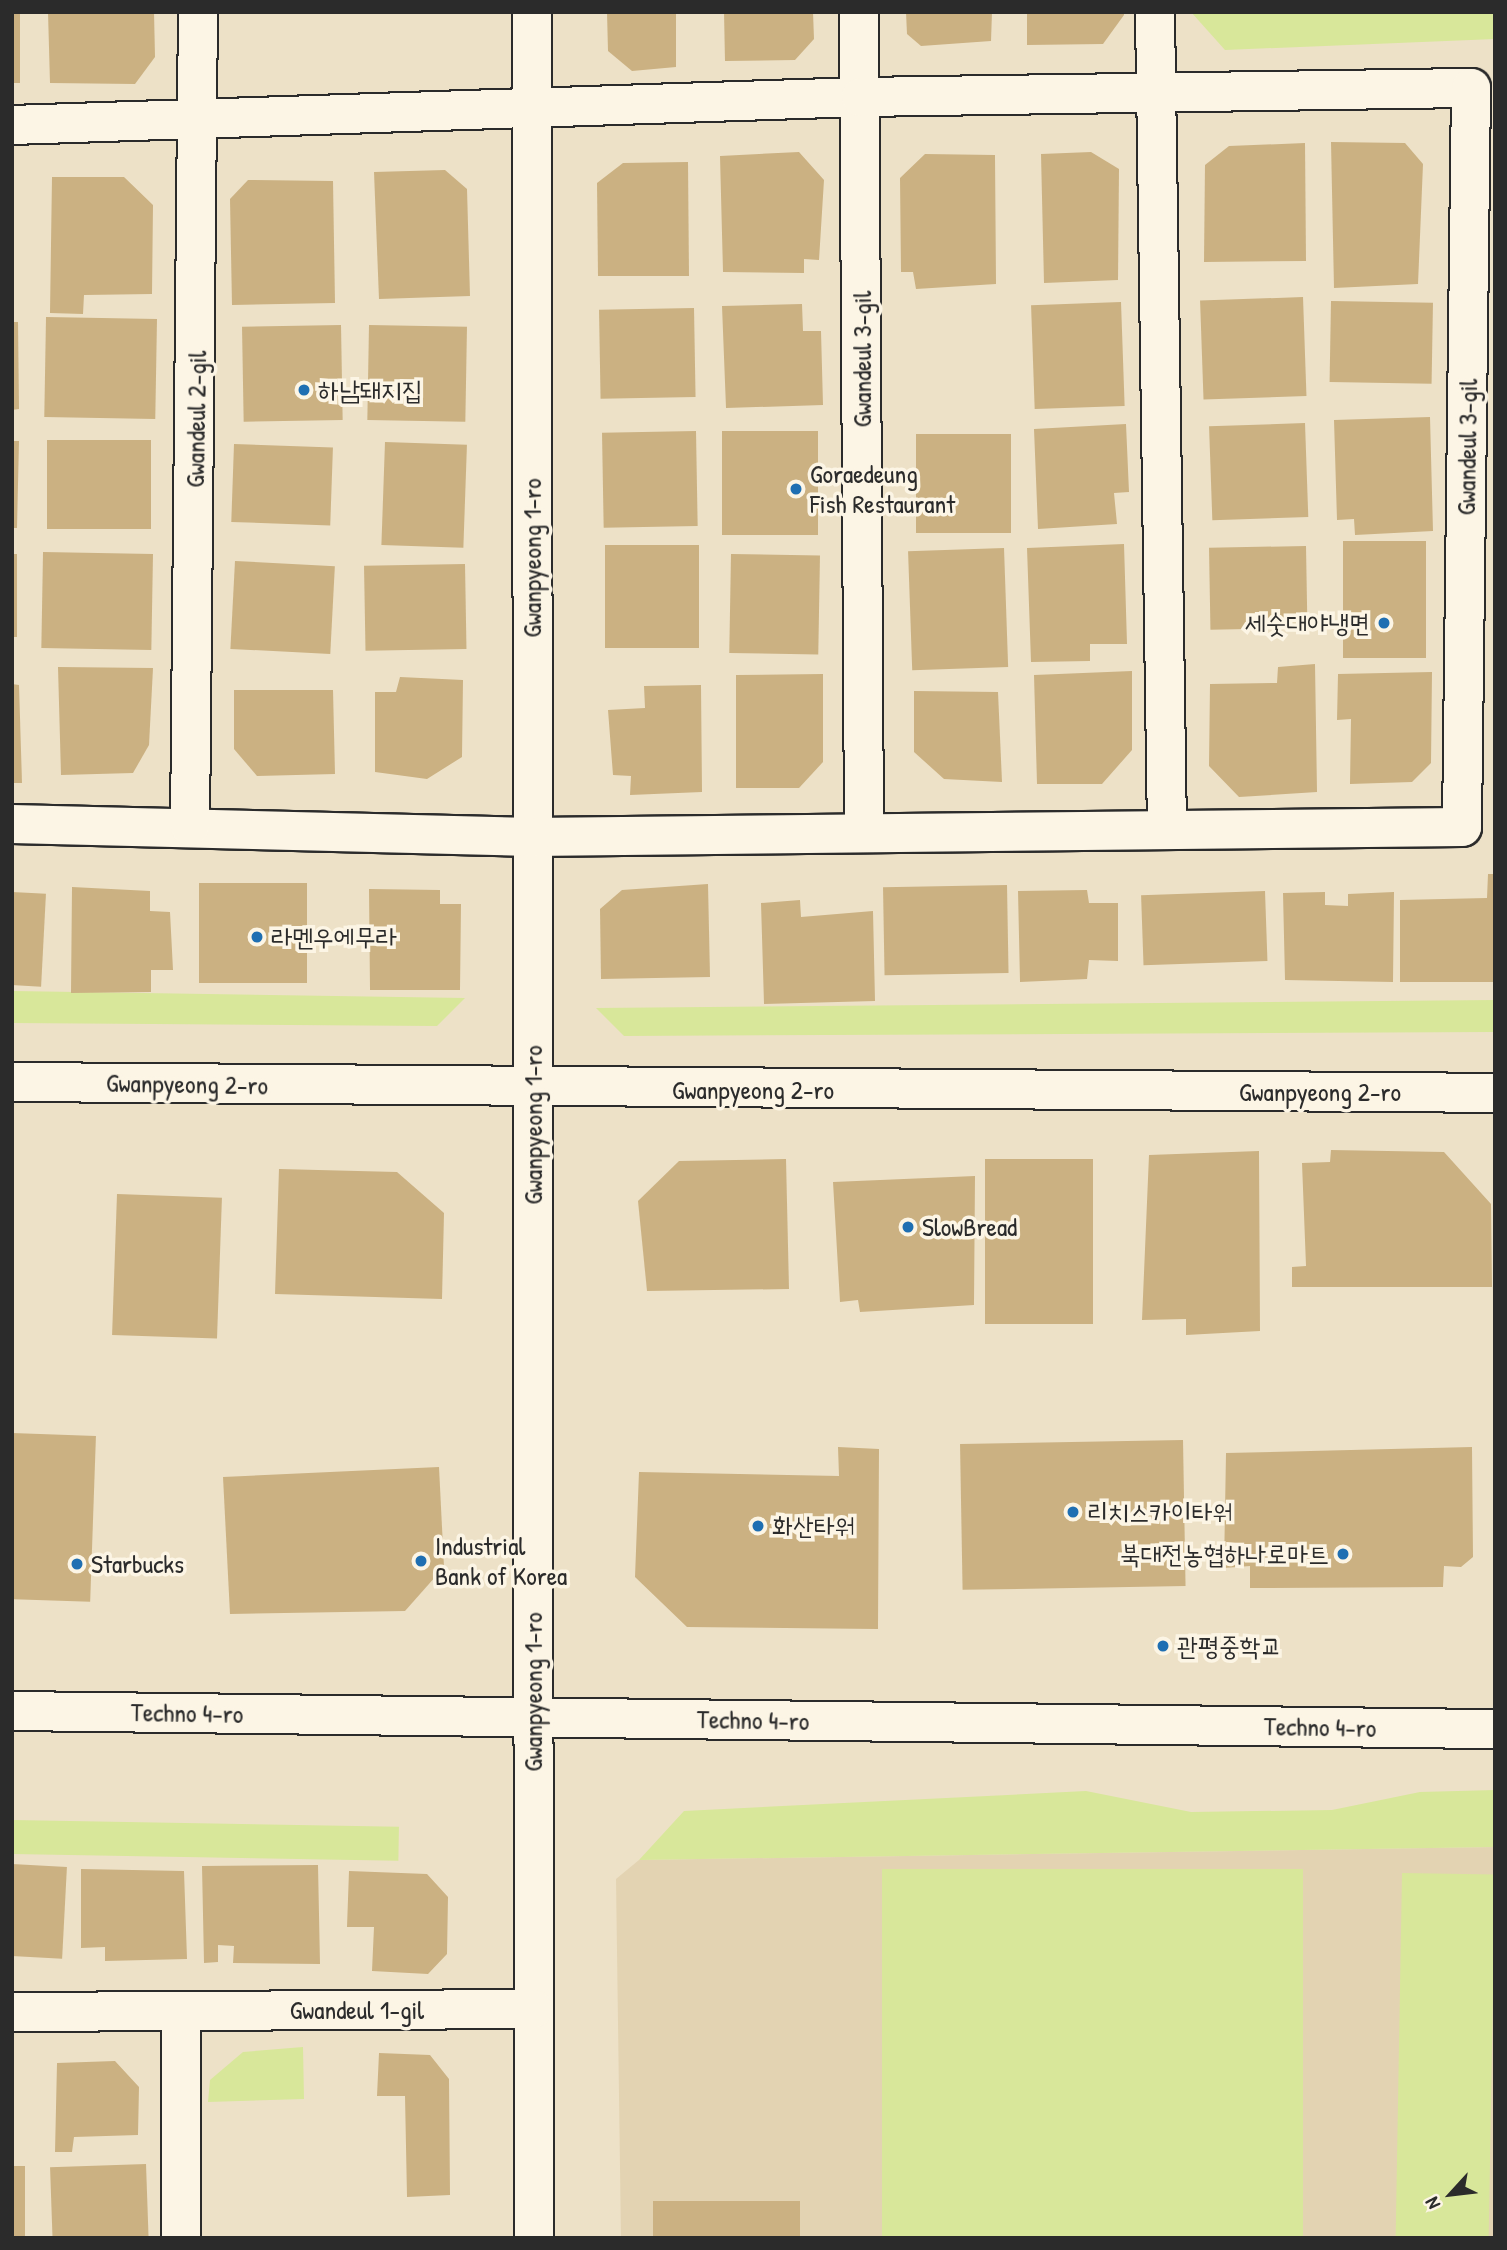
<!DOCTYPE html>
<meta charset="utf-8">
<style>
body{margin:0}
#map{position:relative;width:1507px;height:2250px;overflow:hidden;background:#ede1c7;font-family:"Patrick Hand","Poor Story",sans-serif}
div>[style]{position:absolute}
.built>*{inset:0;background:#e3d3b2}
.green>*{inset:0;background:#d8e79a;transform-origin:0 0}
.building>*{inset:0;background:#cbb182;transform-origin:0 0}
.roads{filter:drop-shadow(2px 0 #2b2b2b) drop-shadow(-2px 0 #2b2b2b) drop-shadow(0 2px #2b2b2b) drop-shadow(0 -2px #2b2b2b)}
.minor>*{height:38px;margin:-19px;padding:0 19px;transform-origin:19px;border-radius:19px;background:#fcf5e5}
.major>*{height:38px;margin:-19px;padding:0 19px;transform-origin:19px;border-radius:19px;background:#fcf5e5}
.dots>*{width:19px;height:19px;translate:-50% -50%;box-sizing:border-box;border:4px solid #fcf5e5;border-radius:50%}
span{translate:-50% -50%;white-space:nowrap;text-align:center;line-height:1.15;-webkit-text-stroke:7px #fcf5e5;paint-order:stroke}
.street-label{font-size:26px;color:#2b2b2b}
.poi-label{font-size:26px;color:#2b2b2b}
.left{translate:0 -50%;text-align:left}
.right{translate:-100% -50%;text-align:right}
.frame{position:absolute;inset:0;border:14px solid #2b2b2b;pointer-events:none}
.north{position:absolute;left:1416px;top:2159px;width:70px;height:70px;-webkit-text-stroke:5px #fcf5e5;paint-order:stroke;rotate:243deg;font-size:19px;font-weight:700;line-height:28px;text-align:center;color:#2b2b2b}
.north::after{content:'';display:block;margin:auto;width:24px;height:32px;background:#2b2b2b;clip-path:polygon(50% 0,100% 100%,50% 72%,0 100%)}
</style>
<div id="map">
<div class="built">
<div style="clip-path:polygon(1495px 1847px,1495px 2238px,621px 2238px,616px 1879px,639px 1860px)"></div>
</div>
<div class="green">
<div style="clip-path:polygon(1191px 12px,1495px 12px,1495px 39px,1225px 50px)"></div>
<div style="clip-path:polygon(12px 991px,465px 998px,437px 1026px,12px 1023px)"></div>
<div style="clip-path:polygon(1495px 1000px,1495px 1032px,624px 1036px,596px 1008px)"></div>
<div style="clip-path:polygon(1495px 1790px,1495px 1847px,639px 1860px,684px 1811px,1086px 1791px,1191px 1812px,1332px 1810px,1420px 1792px)"></div>
<div style="left:12px;top:1820px;width:387px;height:34px;rotate:1deg"></div>
<div style="left:1303px;top:1869px;width:369px;height:421px;rotate:90deg"></div>
<div style="left:1402px;top:1873px;width:93px;height:365px;rotate:1deg"></div>
<div style="clip-path:polygon(303px 2047px,304px 2099px,208px 2102px,210px 2080px,243px 2052px)"></div>
</div>
<div class="building">
<div style="left:12px;top:12px;width:8px;height:71px"></div>
<div style="clip-path:polygon(48px 12px,154px 12px,155px 57px,135px 84px,50px 83px)"></div>
<div style="clip-path:polygon(607px 12px,676px 12px,676px 67px,632px 71px,608px 51px)"></div>
<div style="clip-path:polygon(724px 12px,813px 12px,814px 39px,795px 60px,725px 61px)"></div>
<div style="clip-path:polygon(906px 12px,992px 12px,991px 41px,921px 46px,907px 34px)"></div>
<div style="clip-path:polygon(1027px 12px,1124px 12px,1124px 15px,1103px 44px,1027px 45px)"></div>
<div style="clip-path:polygon(1331px 142px,1405px 143px,1423px 164px,1418px 284px,1334px 288px)"></div>
<div style="clip-path:polygon(1305px 143px,1306px 261px,1204px 262px,1205px 165px,1229px 146px)"></div>
<div style="clip-path:polygon(799px 152px,824px 180px,819px 260px,804px 259px,804px 273px,723px 272px,720px 156px)"></div>
<div style="clip-path:polygon(1091px 152px,1119px 169px,1118px 280px,1044px 283px,1041px 154px)"></div>
<div style="clip-path:polygon(925px 154px,995px 155px,996px 284px,916px 289px,913px 272px,901px 272px,900px 178px)"></div>
<div style="clip-path:polygon(688px 162px,689px 276px,598px 276px,597px 183px,623px 163px)"></div>
<div style="clip-path:polygon(445px 170px,467px 189px,470px 296px,379px 299px,374px 172px)"></div>
<div style="clip-path:polygon(52px 177px,124px 177px,153px 205px,152px 294px,84px 295px,83px 314px,50px 313px)"></div>
<div style="clip-path:polygon(248px 180px,333px 181px,335px 303px,232px 305px,230px 199px)"></div>
<div style="left:1303px;top:297px;width:99px;height:103px;rotate:88deg"></div>
<div style="left:1331px;top:301px;width:102px;height:81px;rotate:1deg"></div>
<div style="left:1121px;top:302px;width:104px;height:90px;rotate:88deg"></div>
<div style="clip-path:polygon(802px 304px,803px 331px,821px 331px,823px 405px,726px 408px,722px 306px)"></div>
<div style="left:694px;top:308px;width:89px;height:95px;rotate:89deg"></div>
<div style="left:157px;top:319px;width:100px;height:111px;rotate:91deg"></div>
<div style="clip-path:polygon(12px 322px,18px 322px,19px 409px,12px 410px)"></div>
<div style="left:341px;top:325px;width:95px;height:99px;rotate:89deg"></div>
<div style="left:369px;top:325px;width:98px;height:95px;rotate:1deg"></div>
<div style="clip-path:polygon(1430px 417px,1433px 531px,1355px 535px,1354px 519px,1337px 520px,1334px 420px)"></div>
<div style="left:1305px;top:423px;width:94px;height:96px;rotate:88deg"></div>
<div style="clip-path:polygon(1126px 424px,1129px 492px,1114px 493px,1117px 524px,1038px 529px,1034px 429px)"></div>
<div style="left:696px;top:431px;width:95px;height:94px;rotate:89deg"></div>
<div style="left:722px;top:431px;width:96px;height:104px"></div>
<div style="left:916px;top:434px;width:95px;height:99px"></div>
<div style="left:151px;top:440px;width:89px;height:104px;rotate:90deg"></div>
<div style="clip-path:polygon(12px 441px,19px 441px,17px 528px,12px 528px)"></div>
<div style="left:385px;top:442px;width:82px;height:103px;rotate:2deg"></div>
<div style="left:234px;top:444px;width:99px;height:78px;rotate:2deg"></div>
<div style="left:1343px;top:541px;width:83px;height:117px"></div>
<div style="clip-path:polygon(1124px 544px,1127px 644px,1090px 644px,1090px 661px,1031px 662px,1027px 548px)"></div>
<div style="left:699px;top:545px;width:103px;height:94px;rotate:90deg"></div>
<div style="left:1306px;top:546px;width:82px;height:97px;rotate:89deg"></div>
<div style="left:1004px;top:548px;width:119px;height:96px;rotate:88deg"></div>
<div style="left:12px;top:554px;width:5px;height:83px"></div>
<div style="left:153px;top:554px;width:96px;height:110px;rotate:91deg"></div>
<div style="left:731px;top:554px;width:89px;height:99px;rotate:1deg"></div>
<div style="left:235px;top:561px;width:100px;height:88px;rotate:3deg"></div>
<div style="left:465px;top:564px;width:85px;height:101px;rotate:89deg"></div>
<div style="clip-path:polygon(1315px 664px,1317px 792px,1239px 797px,1209px 766px,1210px 684px,1277px 683px,1278px 667px)"></div>
<div style="clip-path:polygon(58px 667px,153px 668px,149px 745px,133px 773px,61px 775px)"></div>
<div style="clip-path:polygon(1132px 671px,1132px 750px,1102px 784px,1037px 784px,1034px 675px)"></div>
<div style="clip-path:polygon(1432px 672px,1431px 763px,1412px 782px,1350px 784px,1351px 719px,1337px 720px,1338px 674px)"></div>
<div style="clip-path:polygon(823px 674px,823px 762px,799px 788px,736px 788px,736px 675px)"></div>
<div style="clip-path:polygon(400px 677px,463px 680px,462px 757px,427px 779px,375px 772px,375px 692px,396px 692px)"></div>
<div style="clip-path:polygon(12px 684px,19px 685px,22px 783px,12px 783px)"></div>
<div style="clip-path:polygon(701px 685px,702px 792px,630px 795px,631px 776px,613px 775px,608px 710px,645px 708px,644px 686px)"></div>
<div style="clip-path:polygon(234px 690px,333px 690px,335px 774px,257px 776px,234px 749px)"></div>
<div style="clip-path:polygon(914px 691px,998px 692px,1002px 782px,944px 779px,914px 752px)"></div>
<div style="clip-path:polygon(1488px 874px,1495px 874px,1495px 982px,1400px 982px,1400px 900px,1487px 898px)"></div>
<div style="left:199px;top:883px;width:108px;height:100px"></div>
<div style="clip-path:polygon(708px 884px,710px 977px,601px 979px,600px 909px,622px 890px)"></div>
<div style="left:1007px;top:885px;width:88px;height:124px;rotate:89deg"></div>
<div style="clip-path:polygon(72px 887px,150px 891px,150px 911px,170px 912px,173px 970px,151px 970px,151px 992px,71px 993px)"></div>
<div style="clip-path:polygon(369px 889px,440px 890px,440px 904px,461px 904px,460px 990px,370px 990px)"></div>
<div style="clip-path:polygon(1087px 890px,1089px 903px,1118px 903px,1118px 961px,1089px 960px,1087px 979px,1020px 982px,1018px 891px)"></div>
<div style="left:1265px;top:891px;width:70px;height:124px;rotate:88deg"></div>
<div style="left:12px;top:892px;width:34px;height:93px;rotate:3deg"></div>
<div style="clip-path:polygon(1325px 892px,1325px 905px,1348px 906px,1348px 894px,1394px 892px,1393px 982px,1285px 980px,1283px 893px)"></div>
<div style="clip-path:polygon(800px 900px,801px 917px,873px 911px,875px 1001px,764px 1004px,761px 903px)"></div>
<div style="clip-path:polygon(1331px 1150px,1444px 1152px,1491px 1204px,1492px 1287px,1292px 1287px,1292px 1267px,1306px 1266px,1302px 1163px,1330px 1162px)"></div>
<div style="clip-path:polygon(1259px 1151px,1260px 1331px,1186px 1335px,1186px 1319px,1142px 1320px,1149px 1155px)"></div>
<div style="clip-path:polygon(786px 1159px,789px 1289px,647px 1291px,638px 1201px,679px 1161px)"></div>
<div style="left:985px;top:1159px;width:108px;height:165px"></div>
<div style="clip-path:polygon(279px 1169px,397px 1172px,444px 1213px,442px 1299px,275px 1294px)"></div>
<div style="clip-path:polygon(975px 1176px,974px 1305px,860px 1312px,858px 1300px,840px 1302px,833px 1182px)"></div>
<div style="left:117px;top:1194px;width:105px;height:141px;rotate:2deg"></div>
<div style="left:12px;top:1433px;width:84px;height:166px;rotate:2deg"></div>
<div style="left:1183px;top:1440px;width:146px;height:223px;rotate:89deg"></div>
<div style="clip-path:polygon(838px 1447px,879px 1449px,878px 1629px,687px 1627px,635px 1577px,639px 1472px,839px 1476px)"></div>
<div style="clip-path:polygon(1472px 1447px,1473px 1557px,1461px 1567px,1444px 1566px,1443px 1587px,1250px 1588px,1250px 1566px,1224px 1568px,1226px 1453px)"></div>
<div style="clip-path:polygon(439px 1467px,444px 1567px,405px 1611px,230px 1614px,223px 1477px)"></div>
<div style="left:12px;top:1864px;width:55px;height:92px;rotate:3deg"></div>
<div style="clip-path:polygon(318px 1865px,320px 1964px,233px 1963px,234px 1946px,218px 1945px,218px 1962px,204px 1963px,202px 1866px)"></div>
<div style="clip-path:polygon(81px 1869px,184px 1871px,187px 1959px,105px 1961px,105px 1947px,81px 1948px)"></div>
<div style="clip-path:polygon(349px 1871px,427px 1874px,448px 1897px,447px 1954px,428px 1974px,372px 1971px,374px 1927px,347px 1927px)"></div>
<div style="clip-path:polygon(379px 2053px,430px 2055px,449px 2079px,450px 2195px,407px 2197px,405px 2096px,377px 2096px)"></div>
<div style="clip-path:polygon(115px 2061px,139px 2087px,138px 2135px,74px 2137px,72px 2152px,55px 2152px,57px 2063px)"></div>
<div style="left:146px;top:2164px;width:74px;height:96px;rotate:88deg"></div>
<div style="left:12px;top:2166px;width:13px;height:72px"></div>
<div style="left:653px;top:2201px;width:147px;height:37px"></div>
</div>
<div class="roads">
<div class="minor">
<div style="left:532px;top:12px;width:2226px;rotate:89.95deg"></div>
<div style="left:859px;top:12px;width:820px;rotate:89.65deg"></div>
<div style="left:1155px;top:12px;width:818px;rotate:89.16deg"></div>
<div style="left:12px;top:125px;width:849px;rotate:-1.89deg"></div>
<div style="left:861px;top:97px;width:610px;rotate:-0.85deg"></div>
<div style="left:1471px;top:88px;width:739px;rotate:90.7deg"></div>
<div style="left:1462px;top:827px;width:931px;rotate:179.38deg"></div>
<div style="left:531px;top:837px;width:519px;rotate:-178.57deg"></div>
<div style="left:190px;top:826px;width:814px;rotate:-89.44deg"></div>
<div style="left:12px;top:1082px;width:1483px;rotate:0.42deg"></div>
<div style="left:12px;top:2012px;width:521px;rotate:-0.33deg"></div>
<div style="left:181px;top:2238px;width:227px;rotate:-90deg"></div>
</div>
<div class="major">
<div style="left:12px;top:1711px;width:1483px;rotate:0.7deg"></div>
</div>
</div>
<div class="dots">
<div style="left:304px;top:390px;background:#1f6fb2"></div>
<div style="left:796px;top:489px;background:#1f6fb2"></div>
<div style="left:1384px;top:623px;background:#1f6fb2"></div>
<div style="left:257px;top:937px;background:#1f6fb2"></div>
<div style="left:908px;top:1227px;background:#1f6fb2"></div>
<div style="left:1073px;top:1512px;background:#1f6fb2"></div>
<div style="left:758px;top:1526px;background:#1f6fb2"></div>
<div style="left:1343px;top:1554px;background:#1f6fb2"></div>
<div style="left:421px;top:1561px;background:#1f6fb2"></div>
<div style="left:77px;top:1564px;background:#1f6fb2"></div>
<div style="left:1163px;top:1646px;background:#1f6fb2"></div>
</div>
<div class="street-label">
<span style="left:862px;top:359px;rotate:-90deg">Gwandeul 3-gil</span>
<span style="left:196px;top:419px;rotate:-89deg">Gwandeul 2-gil</span>
<span style="left:1467px;top:447px;rotate:-89deg">Gwandeul 3-gil</span>
<span style="left:532px;top:558px;rotate:-90deg">Gwanpyeong 1-ro</span>
<span style="left:187px;top:1084px;rotate:1deg">Gwanpyeong 2-ro</span>
<span style="left:753px;top:1090px">Gwanpyeong 2-ro</span>
<span style="left:1320px;top:1092px">Gwanpyeong 2-ro</span>
<span style="left:533px;top:1125px;rotate:-90deg">Gwanpyeong 1-ro</span>
<span style="left:533px;top:1692px;rotate:-90deg">Gwanpyeong 1-ro</span>
<span style="left:187px;top:1713px;rotate:1deg">Techno 4-ro</span>
<span style="left:753px;top:1720px;rotate:1deg">Techno 4-ro</span>
<span style="left:1320px;top:1727px;rotate:1deg">Techno 4-ro</span>
<span style="left:357px;top:2010px">Gwandeul 1-gil</span>
</div>
<div class="poi-label">
<span class="left" style="left:318px;top:390px">하남돼지집</span>
<span class="left" style="left:810px;top:489px">Goraedeung<br>Fish Restaurant</span>
<span class="right" style="left:1370px;top:623px">세숫대야냉면</span>
<span class="left" style="left:271px;top:937px">라멘우에무라</span>
<span class="left" style="left:922px;top:1227px">SlowBread</span>
<span class="left" style="left:1087px;top:1512px">리치스카이타워</span>
<span class="left" style="left:772px;top:1526px">화산타워</span>
<span class="left" style="left:435px;top:1561px">Industrial<br>Bank of Korea</span>
<span class="right" style="left:1329px;top:1554px">북대전농협하나로마트</span>
<span class="left" style="left:91px;top:1564px">Starbucks</span>
<span class="left" style="left:1177px;top:1646px">관평중학교</span>
</div>
<div class="frame"></div>
<div class="north">N</div>
</div>
